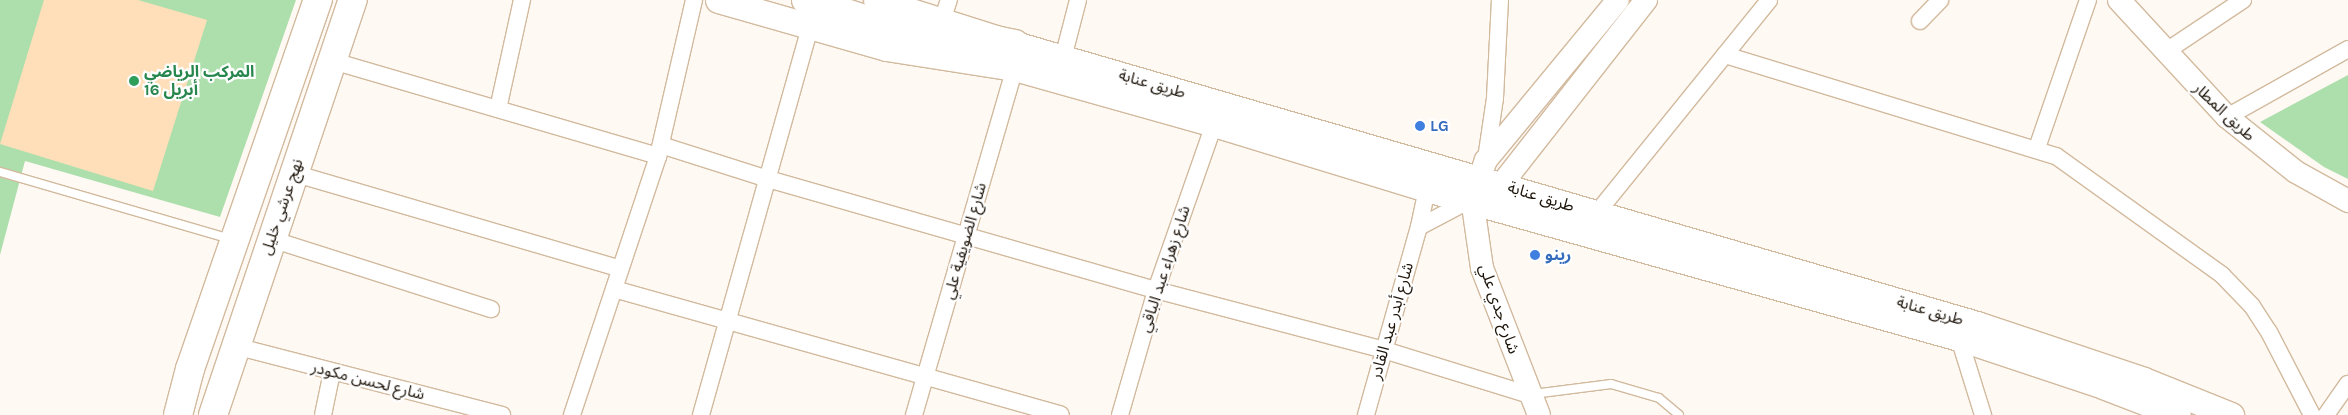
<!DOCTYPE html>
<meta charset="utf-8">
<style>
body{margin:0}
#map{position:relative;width:2348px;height:415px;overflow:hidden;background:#fff9f4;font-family:Karla,"Noto Sans Arabic",sans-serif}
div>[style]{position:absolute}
.green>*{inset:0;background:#addfac}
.building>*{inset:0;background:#fedfb9}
.roads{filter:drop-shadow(1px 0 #d2ba9e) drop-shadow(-1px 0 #d2ba9e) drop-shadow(0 1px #d2ba9e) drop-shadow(0 -1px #d2ba9e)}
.lane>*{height:8px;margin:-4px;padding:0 4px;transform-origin:4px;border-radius:4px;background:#fff}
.street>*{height:16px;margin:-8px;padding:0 8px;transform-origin:8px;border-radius:8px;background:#fff}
.secondary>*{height:22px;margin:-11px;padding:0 11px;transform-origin:11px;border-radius:11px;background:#fff}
.primary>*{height:25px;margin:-12.5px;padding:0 12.5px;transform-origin:12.5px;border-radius:12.5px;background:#fff}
.highway>*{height:28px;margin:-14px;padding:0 14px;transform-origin:14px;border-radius:14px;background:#fff}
.dots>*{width:14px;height:14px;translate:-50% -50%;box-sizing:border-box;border:2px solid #fff;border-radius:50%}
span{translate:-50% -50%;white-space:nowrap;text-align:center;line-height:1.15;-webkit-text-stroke:4.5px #fff;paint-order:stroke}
.leisure-label{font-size:16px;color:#27864d;font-weight:700}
.left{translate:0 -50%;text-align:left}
.street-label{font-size:16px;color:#1c1309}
.shop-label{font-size:16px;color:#366cbe;font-weight:700}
</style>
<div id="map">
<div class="green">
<div style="clip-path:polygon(0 0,296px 0,220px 217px,25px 161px,0 255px)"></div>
<div style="clip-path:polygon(2348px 75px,2348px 179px,2324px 167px,2260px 122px)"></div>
</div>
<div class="building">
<div style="clip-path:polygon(44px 0,138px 0,207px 20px,153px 191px,0 144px)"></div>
</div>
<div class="roads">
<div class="lane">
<div style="left:0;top:172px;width:240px;rotate:16.2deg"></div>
<div style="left:1533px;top:394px;width:79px;rotate:-7.3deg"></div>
<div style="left:1611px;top:384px;width:50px;rotate:16.3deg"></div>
<div style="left:1659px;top:398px;width:26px;rotate:40deg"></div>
</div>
<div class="street">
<div style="left:942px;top:21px;width:22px;rotate:-72deg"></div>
<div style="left:1920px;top:21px;width:29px;rotate:-46deg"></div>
<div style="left:2165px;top:52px;width:94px;rotate:-33.7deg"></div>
<div style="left:1725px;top:55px;width:346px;rotate:17deg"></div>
<div style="left:2056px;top:156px;width:204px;rotate:35.6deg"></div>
<div style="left:2222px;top:275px;width:43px;rotate:45.9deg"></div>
<div style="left:2252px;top:306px;width:31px;rotate:57deg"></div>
<div style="left:2269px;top:332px;width:93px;rotate:62.6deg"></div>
<div style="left:1063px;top:58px;width:60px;rotate:-75.5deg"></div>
<div style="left:333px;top:61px;width:339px;rotate:16.3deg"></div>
<div style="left:498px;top:109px;width:112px;rotate:-77.6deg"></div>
<div style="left:2227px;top:117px;width:139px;rotate:-29.3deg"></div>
<div style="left:661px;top:145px;width:112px;rotate:17.6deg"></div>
<div style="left:768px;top:179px;width:404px;rotate:16deg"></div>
<div style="left:1156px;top:290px;width:236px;rotate:14.7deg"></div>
<div style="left:1384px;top:350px;width:152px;rotate:17.2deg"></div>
<div style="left:2037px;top:148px;width:157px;rotate:-71deg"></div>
<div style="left:1486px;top:159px;width:62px;rotate:-81.6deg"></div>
<div style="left:1495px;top:98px;width:98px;rotate:-87.1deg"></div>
<div style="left:293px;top:173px;width:339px;rotate:16.3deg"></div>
<div style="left:1427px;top:189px;width:39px;rotate:102deg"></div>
<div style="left:1419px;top:227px;width:60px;rotate:-27.8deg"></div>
<div style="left:1596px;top:214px;width:275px;rotate:-51deg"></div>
<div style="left:271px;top:239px;width:231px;rotate:17.7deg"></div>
<div style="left:614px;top:289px;width:464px;rotate:15.7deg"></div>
<div style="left:1959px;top:338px;width:81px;rotate:72.7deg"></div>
<div style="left:235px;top:346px;width:276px;rotate:14.5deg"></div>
<div style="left:323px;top:415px;width:44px;rotate:-78.2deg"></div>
<div style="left:572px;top:415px;width:273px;rotate:-71.6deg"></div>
<div style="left:658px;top:156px;width:160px;rotate:-77deg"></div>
<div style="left:701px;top:415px;width:403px;rotate:-74.3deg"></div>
<div style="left:914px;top:415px;width:361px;rotate:-73.8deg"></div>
<div style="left:1120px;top:415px;width:130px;rotate:-73.9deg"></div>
<div style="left:1156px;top:290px;width:176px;rotate:-70.7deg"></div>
<div style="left:1366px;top:415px;width:195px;rotate:-74.3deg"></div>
<div style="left:2326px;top:415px;width:38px;rotate:-55deg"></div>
</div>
<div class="secondary">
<div style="left:2119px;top:0;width:159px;rotate:47.3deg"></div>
<div style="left:2227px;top:117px;width:88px;rotate:38.6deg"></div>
<div style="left:2296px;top:172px;width:60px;rotate:29.1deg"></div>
<div style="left:1487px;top:192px;width:16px;rotate:-27deg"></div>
<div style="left:1501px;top:185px;width:235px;rotate:-51.9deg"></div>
<div style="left:1539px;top:415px;width:158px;rotate:-111.2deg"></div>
<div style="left:1482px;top:268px;width:70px;rotate:-98.2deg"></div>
<div style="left:1472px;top:199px;width:41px;rotate:-70.3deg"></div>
<div style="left:1486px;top:160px;width:207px;rotate:-50.5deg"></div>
</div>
<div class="primary">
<div style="left:718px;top:0;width:175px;rotate:15.9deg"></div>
<div style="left:886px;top:48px;width:131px;rotate:8.8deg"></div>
<div style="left:1015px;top:68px;width:207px;rotate:15.7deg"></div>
<div style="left:1214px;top:124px;width:223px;rotate:17deg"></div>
<div style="left:1427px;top:189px;width:552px;rotate:15.65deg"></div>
<div style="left:1959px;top:338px;width:152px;rotate:18.4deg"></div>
<div style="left:2103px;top:386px;width:80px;rotate:21.1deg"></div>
<div style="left:876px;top:0;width:146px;rotate:17.6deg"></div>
<div style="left:1015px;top:44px;width:1002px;rotate:16.23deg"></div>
<div style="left:1977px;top:324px;width:176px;rotate:18.5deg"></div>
<div style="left:2144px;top:380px;width:94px;rotate:21.9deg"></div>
</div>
<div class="highway">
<div style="left:806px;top:0;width:220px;rotate:18deg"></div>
<div style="left:955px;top:32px;width:61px;rotate:11.3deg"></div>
<div style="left:178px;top:415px;width:48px;rotate:-75.4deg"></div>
<div style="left:190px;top:369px;width:391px;rotate:-70.9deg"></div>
<div style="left:213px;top:415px;width:438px;rotate:-71.4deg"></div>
</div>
</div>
<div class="dots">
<div style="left:134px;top:81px;background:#2e9e5b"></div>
<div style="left:1420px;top:126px;background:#3f7fe0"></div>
<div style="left:1535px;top:255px;background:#3f7fe0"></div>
</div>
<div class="leisure-label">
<span class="left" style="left:144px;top:81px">المركب الرياضي<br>16 أبريل</span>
</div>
<div class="street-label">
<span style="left:1152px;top:84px;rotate:16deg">طريق عنابة</span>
<span style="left:2224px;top:112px;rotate:43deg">طريق المطار</span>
<span style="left:1541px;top:197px;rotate:17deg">طريق عنابة</span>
<span style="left:282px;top:207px;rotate:-71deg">نهج عرشي خليل</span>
<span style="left:965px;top:241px;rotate:-74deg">شارع الضويفية علي</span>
<span style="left:1165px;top:269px;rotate:-72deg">شارع زهراء عبد الباقي</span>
<span style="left:1499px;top:309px;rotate:71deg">شارع جدي علي</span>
<span style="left:1930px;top:311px;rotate:16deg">طريق عنابة</span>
<span style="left:1392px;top:321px;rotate:-74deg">شارع أبدر عبد القادر</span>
<span style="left:368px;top:381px;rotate:14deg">شارع لحسن مكودر</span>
</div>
<div class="shop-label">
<span class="left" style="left:1430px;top:126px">LG</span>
<span class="left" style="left:1545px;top:255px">رينو</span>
</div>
</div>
